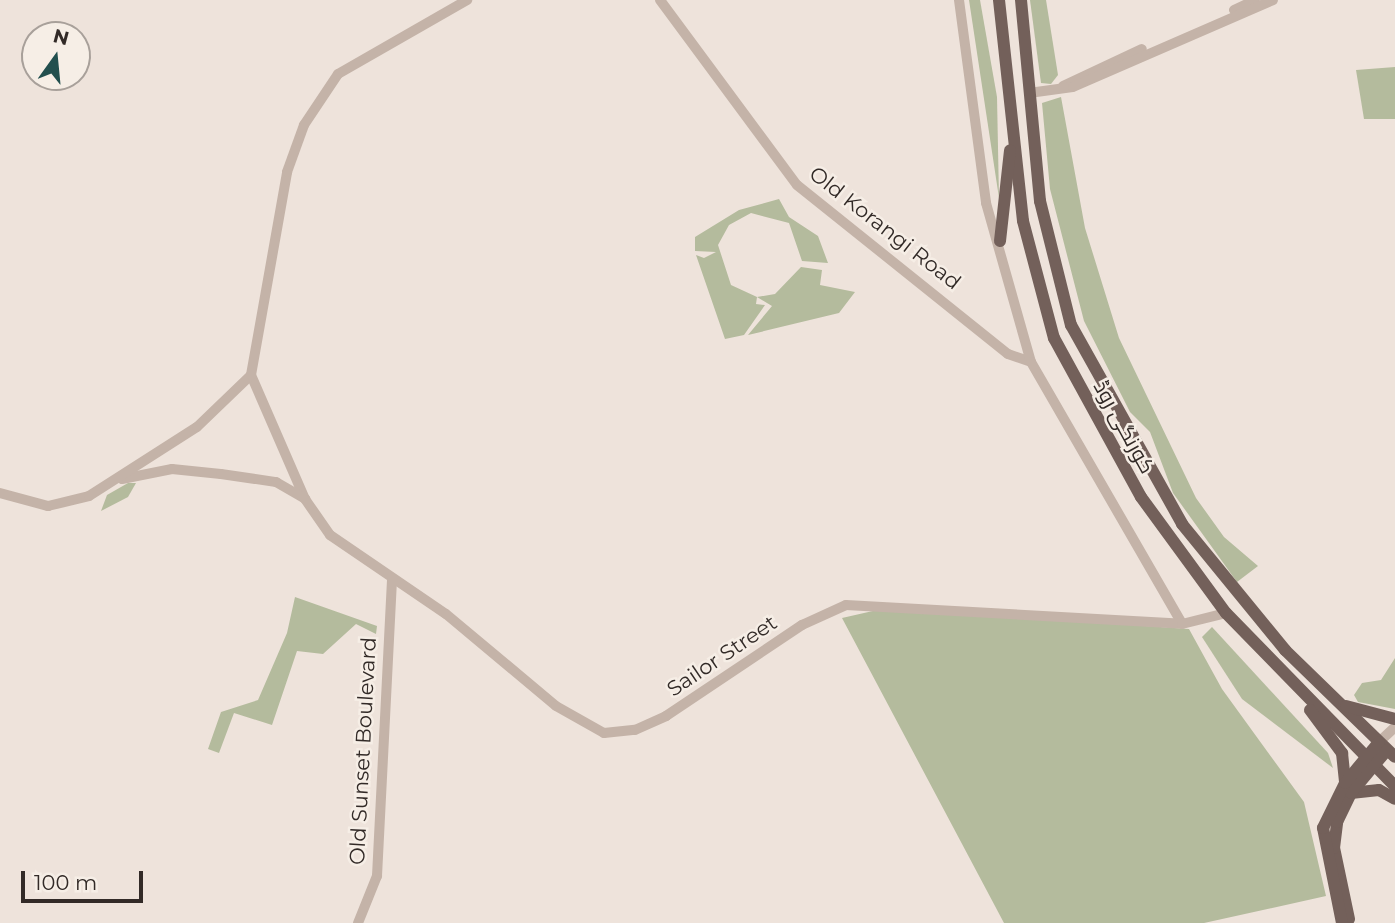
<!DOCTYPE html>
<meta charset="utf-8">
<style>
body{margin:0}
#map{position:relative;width:1395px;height:923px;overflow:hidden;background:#eee3db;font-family:Montserrat,Cairo,sans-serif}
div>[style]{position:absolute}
.green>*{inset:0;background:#b4bb9d}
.minor>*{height:10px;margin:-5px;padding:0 5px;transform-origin:5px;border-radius:5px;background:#c4b3a8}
.major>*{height:12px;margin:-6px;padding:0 6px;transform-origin:6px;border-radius:6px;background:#73605a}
span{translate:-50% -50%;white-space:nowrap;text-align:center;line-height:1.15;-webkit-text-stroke:5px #f6eee6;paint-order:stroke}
.street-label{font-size:21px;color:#322a27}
.north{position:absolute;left:21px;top:21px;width:70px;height:70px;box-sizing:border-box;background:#f6eee6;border:2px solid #a8a09a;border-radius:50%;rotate:15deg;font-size:19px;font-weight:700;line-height:28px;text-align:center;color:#322a27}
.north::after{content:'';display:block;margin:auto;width:24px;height:32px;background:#224f4e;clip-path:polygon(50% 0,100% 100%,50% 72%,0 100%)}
.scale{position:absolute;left:21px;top:871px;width:122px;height:32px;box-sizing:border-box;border:4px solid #322a27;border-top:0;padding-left:9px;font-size:21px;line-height:24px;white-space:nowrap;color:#322a27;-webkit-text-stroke:5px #f6eee6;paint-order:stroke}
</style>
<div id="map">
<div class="green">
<div style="clip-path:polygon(969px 0,980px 0,997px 97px,999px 198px)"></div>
<div style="clip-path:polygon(1030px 0,1046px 0,1058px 75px,1051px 84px,1041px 83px)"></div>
<div style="clip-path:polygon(1395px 67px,1395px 119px,1364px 119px,1356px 70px)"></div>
<div style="clip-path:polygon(1061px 97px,1085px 228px,1119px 338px,1196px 498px,1224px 537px,1258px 566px,1237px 582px,1173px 493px,1150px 432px,1130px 412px,1084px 321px,1050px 189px,1042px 103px)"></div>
<div style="clip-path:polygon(779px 199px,789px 217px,818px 236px,828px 263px,802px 261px,789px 223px,751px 213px,729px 225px,718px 245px,731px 285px,757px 297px,775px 294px,801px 267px,822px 270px,820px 285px,855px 292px,839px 313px,748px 335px,772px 306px,757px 297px,756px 304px,765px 305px,744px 335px,725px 339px,696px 255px,704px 258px,716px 252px,695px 251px,695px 237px,739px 210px)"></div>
<div style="clip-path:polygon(128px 483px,136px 483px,128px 497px,101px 511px,107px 495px)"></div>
<div style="clip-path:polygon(295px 597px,377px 626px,376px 634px,356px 624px,323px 654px,297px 651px,272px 725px,234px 713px,219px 753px,208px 749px,221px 712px,258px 700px,287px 633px)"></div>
<div style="clip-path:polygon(886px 608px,1189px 629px,1222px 689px,1304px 802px,1326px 896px,1204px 923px,1004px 923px,842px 618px)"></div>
<div style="clip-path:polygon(1212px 627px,1328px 753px,1333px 768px,1242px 699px,1202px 637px)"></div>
<div style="clip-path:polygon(1395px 658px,1395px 709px,1358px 702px,1354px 695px,1362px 683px,1381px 680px)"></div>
</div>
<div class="minor">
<div style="left:660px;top:0;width:230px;rotate:53.5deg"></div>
<div style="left:797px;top:185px;width:270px;rotate:38.7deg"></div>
<div style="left:1008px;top:354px;width:24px;rotate:19deg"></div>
<div style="left:959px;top:0;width:205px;rotate:82.4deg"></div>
<div style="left:986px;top:203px;width:165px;rotate:74.2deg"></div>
<div style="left:1031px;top:362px;width:302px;rotate:60deg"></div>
<div style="left:1234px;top:10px;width:23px;rotate:-25deg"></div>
<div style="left:1063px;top:86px;width:87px;rotate:-25.1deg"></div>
<div style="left:1029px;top:93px;width:44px;rotate:-7.8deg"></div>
<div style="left:1073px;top:87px;width:218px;rotate:-23.5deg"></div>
<div style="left:251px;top:375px;width:135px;rotate:66.5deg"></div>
<div style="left:305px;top:499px;width:44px;rotate:55.2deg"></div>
<div style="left:330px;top:535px;width:140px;rotate:34.3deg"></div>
<div style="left:446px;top:614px;width:143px;rotate:39.9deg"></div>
<div style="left:556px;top:706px;width:55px;rotate:29.4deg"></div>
<div style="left:604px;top:733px;width:31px;rotate:-6deg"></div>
<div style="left:635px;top:730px;width:34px;rotate:-24deg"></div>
<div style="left:666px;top:716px;width:164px;rotate:-33.8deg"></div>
<div style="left:802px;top:625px;width:48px;rotate:-24.4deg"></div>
<div style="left:846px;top:605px;width:337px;rotate:3.2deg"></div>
<div style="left:1182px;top:624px;width:45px;rotate:-14deg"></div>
<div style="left:122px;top:479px;width:51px;rotate:-11.3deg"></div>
<div style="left:172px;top:469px;width:49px;rotate:5.8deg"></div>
<div style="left:221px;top:474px;width:56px;rotate:8.3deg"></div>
<div style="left:276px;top:482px;width:34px;rotate:30deg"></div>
<div style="left:0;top:493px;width:50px;rotate:15.2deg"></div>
<div style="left:48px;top:506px;width:42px;rotate:-13.7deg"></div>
<div style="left:89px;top:496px;width:128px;rotate:-32.6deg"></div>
<div style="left:197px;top:427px;width:75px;rotate:-43.9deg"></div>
<div style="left:251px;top:375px;width:206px;rotate:-79.9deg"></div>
<div style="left:287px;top:172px;width:50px;rotate:-70.1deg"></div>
<div style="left:304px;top:125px;width:61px;rotate:-56.3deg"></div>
<div style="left:338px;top:74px;width:149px;rotate:-29.8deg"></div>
<div style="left:1379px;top:742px;width:22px;rotate:-43deg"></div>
<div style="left:358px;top:923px;width:51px;rotate:-68deg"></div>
<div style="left:377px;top:876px;width:298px;rotate:-87.1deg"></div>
</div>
<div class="major">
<div style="left:999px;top:0;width:222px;rotate:83.8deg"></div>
<div style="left:1023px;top:221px;width:121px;rotate:75.2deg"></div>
<div style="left:1054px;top:338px;width:181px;rotate:61.3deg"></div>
<div style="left:1141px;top:497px;width:144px;rotate:53.8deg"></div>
<div style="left:1226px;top:613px;width:242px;rotate:45.7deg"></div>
<div style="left:1021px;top:0;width:202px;rotate:84.6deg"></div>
<div style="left:1040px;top:201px;width:128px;rotate:76deg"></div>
<div style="left:1071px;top:325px;width:228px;rotate:60.8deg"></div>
<div style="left:1182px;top:524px;width:163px;rotate:50.7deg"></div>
<div style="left:1285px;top:650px;width:153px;rotate:44.2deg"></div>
<div style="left:1000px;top:241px;width:91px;rotate:-83.7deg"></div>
<div style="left:1346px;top:706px;width:51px;rotate:14.9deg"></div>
<div style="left:1310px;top:710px;width:54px;rotate:53.3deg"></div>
<div style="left:1342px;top:753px;width:29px;rotate:84deg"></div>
<div style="left:1351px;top:793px;width:28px;rotate:-6deg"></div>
<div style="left:1379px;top:790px;width:18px;rotate:29deg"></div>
<div style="left:1349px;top:919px;width:73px;rotate:-101.9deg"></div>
<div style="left:1334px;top:848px;width:26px;rotate:-83deg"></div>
<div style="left:1337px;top:822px;width:32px;rotate:-64deg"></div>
<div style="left:1351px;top:793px;width:56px;rotate:-50.1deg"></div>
<div style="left:1342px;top:923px;width:97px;rotate:-101.3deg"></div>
<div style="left:1323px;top:828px;width:50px;rotate:-63.9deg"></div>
<div style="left:1345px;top:783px;width:53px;rotate:-50.3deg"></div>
</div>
<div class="street-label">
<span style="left:885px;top:228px;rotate:38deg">Old Korangi Road</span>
<span style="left:1124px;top:427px;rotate:61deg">کورنگی روڈ</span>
<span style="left:722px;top:656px;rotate:-34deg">Sailor Street</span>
<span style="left:363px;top:751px;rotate:-87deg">Old Sunset Boulevard</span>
</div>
<div class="north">N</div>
<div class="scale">100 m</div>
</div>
